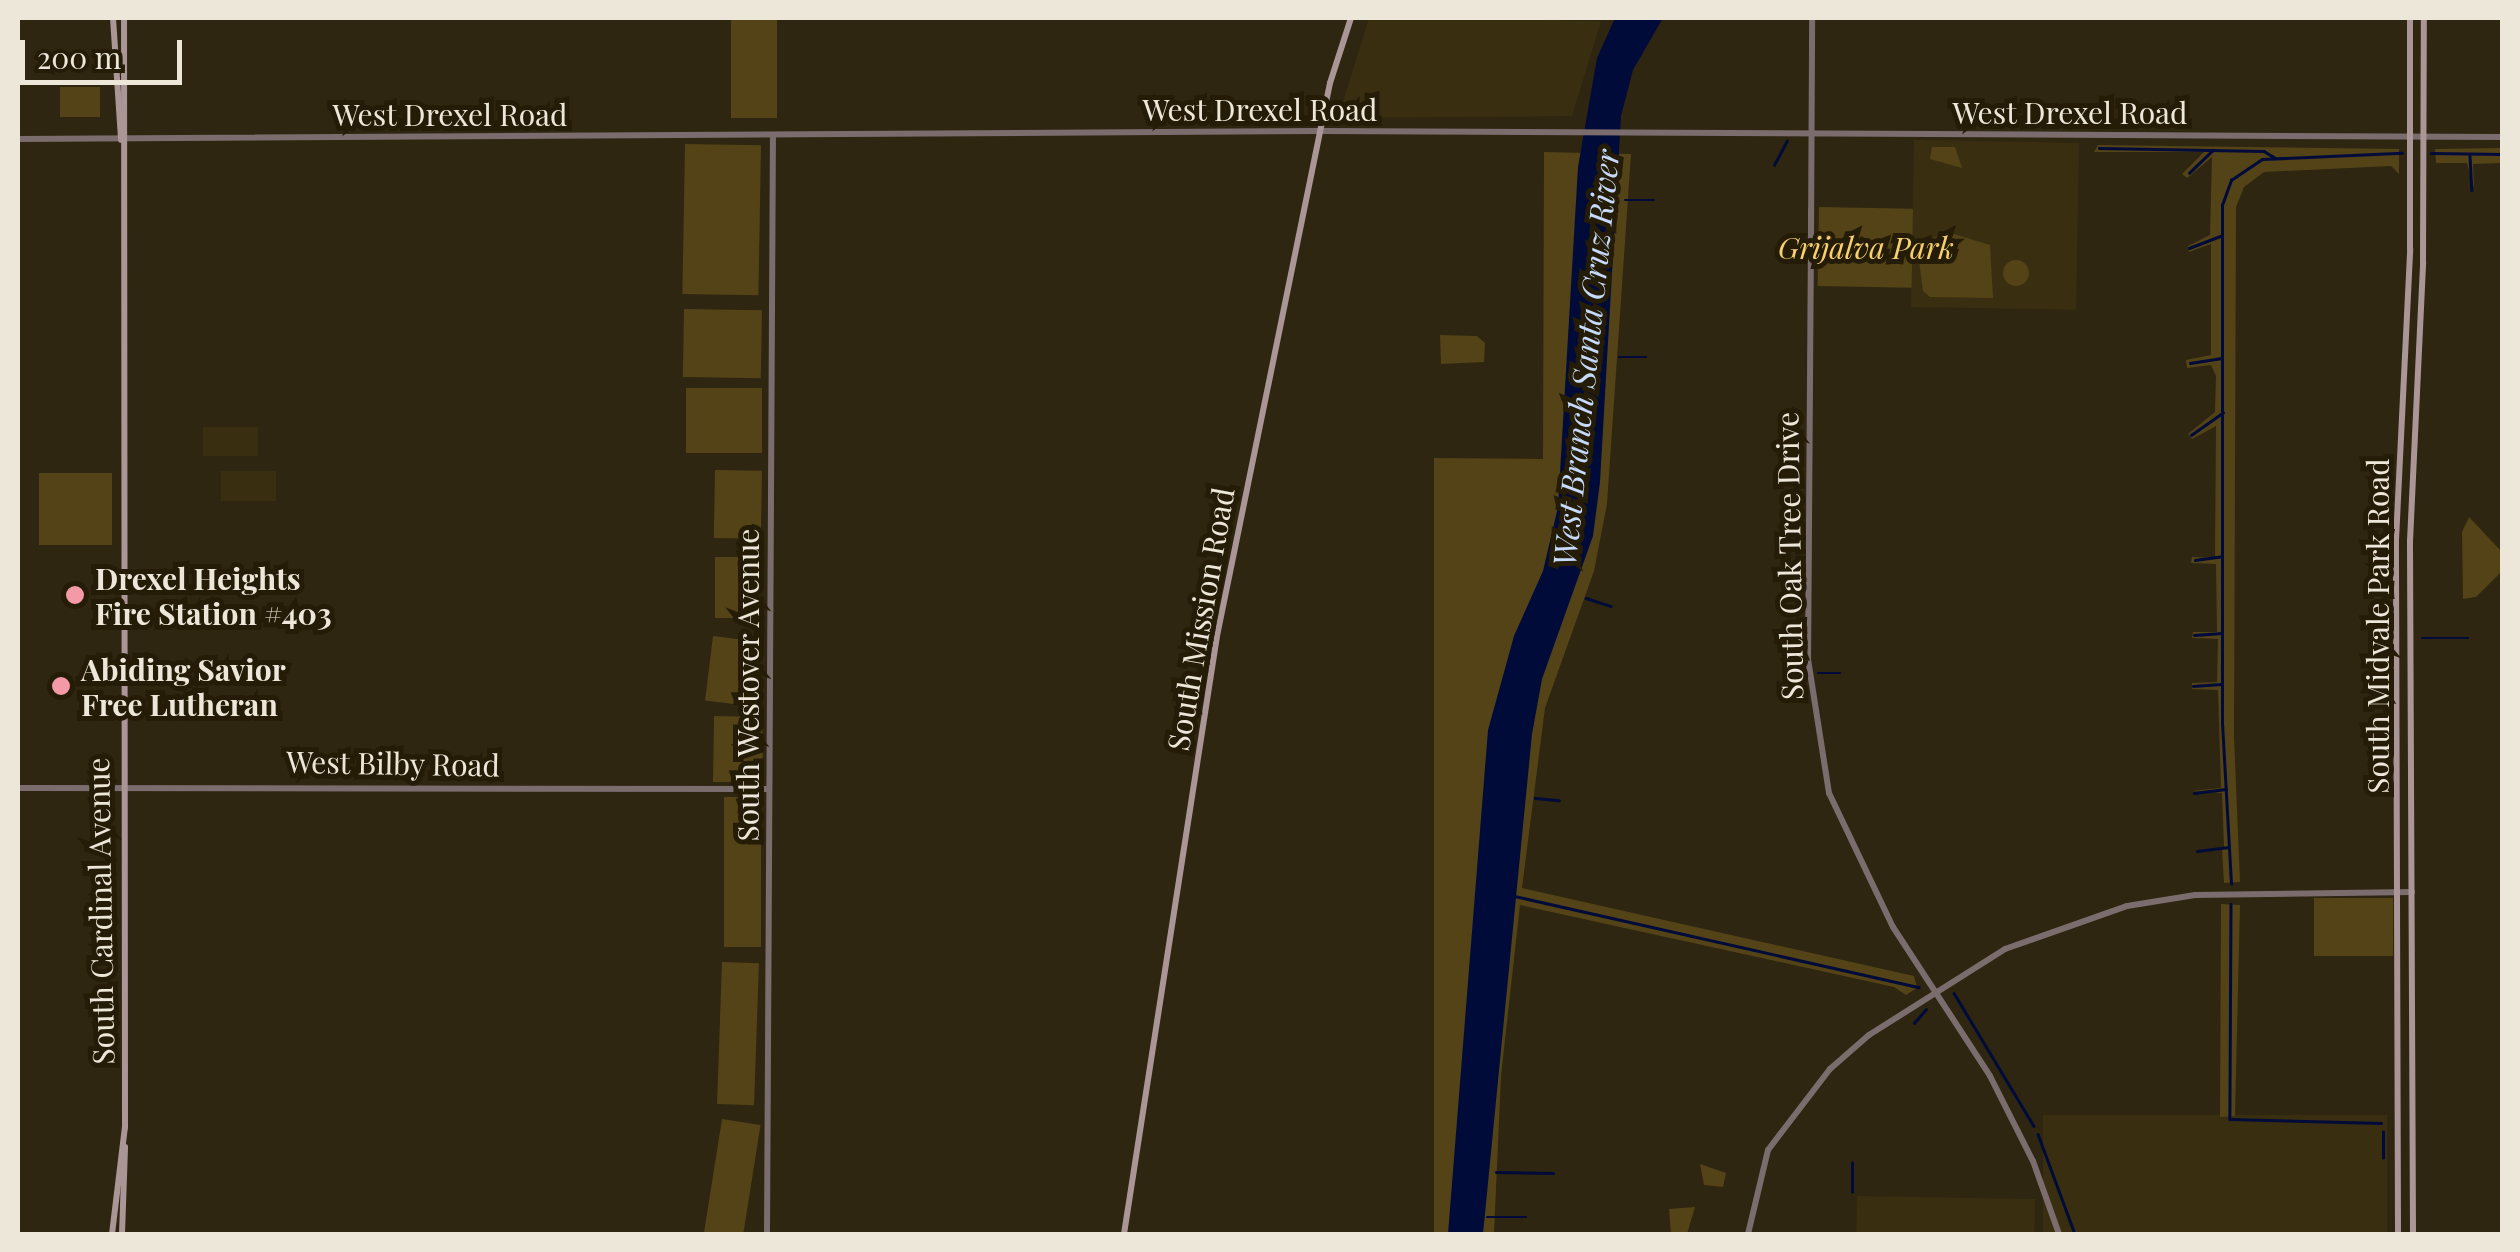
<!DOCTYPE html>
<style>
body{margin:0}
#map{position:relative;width:2520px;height:1252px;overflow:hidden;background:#2e2610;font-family:"Playfair Display",serif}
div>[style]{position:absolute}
.built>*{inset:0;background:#3a2e11;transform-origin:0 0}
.green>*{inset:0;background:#534317;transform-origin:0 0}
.round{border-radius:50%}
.water>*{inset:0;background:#000b3a}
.stream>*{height:2.5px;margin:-1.25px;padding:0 1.25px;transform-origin:1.25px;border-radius:1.25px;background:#000b3a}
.tertiary>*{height:6px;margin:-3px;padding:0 3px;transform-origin:3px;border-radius:3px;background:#7b6d6e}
.secondary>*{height:6px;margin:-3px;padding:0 3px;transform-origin:3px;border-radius:3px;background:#ab9697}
.dots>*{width:28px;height:28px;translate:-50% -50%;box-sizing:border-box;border:5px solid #241c07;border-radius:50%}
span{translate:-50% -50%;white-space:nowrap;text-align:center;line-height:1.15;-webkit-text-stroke:10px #241c07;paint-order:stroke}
.street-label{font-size:30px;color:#ede7da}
.park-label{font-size:30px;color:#f8d16f;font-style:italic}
.poi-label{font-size:30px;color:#ede7da;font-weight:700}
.left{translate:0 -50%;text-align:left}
.water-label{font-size:32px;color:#c6dafb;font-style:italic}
.frame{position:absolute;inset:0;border:20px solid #ede7da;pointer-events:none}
.scale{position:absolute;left:20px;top:40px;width:162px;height:45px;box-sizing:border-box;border:5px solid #ede7da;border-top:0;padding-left:12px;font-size:30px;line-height:35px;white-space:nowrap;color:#ede7da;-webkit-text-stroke:8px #241c07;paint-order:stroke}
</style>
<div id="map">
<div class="built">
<div style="clip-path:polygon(1369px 18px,1431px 18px,1601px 21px,1572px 116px,1338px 118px)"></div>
<div style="left:1914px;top:140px;width:165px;height:167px;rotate:1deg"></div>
<div style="left:203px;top:427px;width:55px;height:29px"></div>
<div style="left:221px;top:471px;width:55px;height:30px"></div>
<div style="left:2387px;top:1115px;width:119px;height:344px;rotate:90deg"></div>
<div style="left:1857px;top:1196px;width:178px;height:38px;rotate:1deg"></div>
</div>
<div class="green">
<div style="left:731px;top:18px;width:46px;height:100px"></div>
<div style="left:60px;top:87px;width:40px;height:30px"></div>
<div style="left:685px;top:144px;width:76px;height:150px;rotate:1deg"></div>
<div style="clip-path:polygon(2098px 145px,2399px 149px,2399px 174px,2391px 166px,2264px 172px,2244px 187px,2236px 207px,2234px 737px,2240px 882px,2224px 883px,2222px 850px,2196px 852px,2224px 847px,2222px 793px,2192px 791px,2221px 788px,2218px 690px,2192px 689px,2192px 683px,2217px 682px,2218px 639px,2192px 638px,2193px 632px,2217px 632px,2216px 564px,2191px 563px,2192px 557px,2215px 558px,2216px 426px,2192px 439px,2188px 434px,2215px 412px,2216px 376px,2211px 365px,2187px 368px,2186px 360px,2211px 355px,2211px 244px,2189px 252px,2188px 246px,2210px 235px,2212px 157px,2187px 178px,2182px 174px,2204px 152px,2094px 152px)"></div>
<div style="clip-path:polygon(1932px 147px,1955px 147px,1962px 168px,1930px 159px)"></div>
<div style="clip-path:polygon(2502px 148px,2502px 163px,2473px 164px,2474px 188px,2467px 163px,2436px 163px,2435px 149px)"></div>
<div style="clip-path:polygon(1544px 152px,1631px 154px,1607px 504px,1594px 571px,1545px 708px,1522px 888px,1914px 976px,1917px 988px,1906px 995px,1894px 987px,1520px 905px,1501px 1076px,1494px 1234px,1434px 1234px,1434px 458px,1543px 459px)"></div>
<div style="left:1819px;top:207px;width:94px;height:79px;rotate:1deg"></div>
<div style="clip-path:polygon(1947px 232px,1990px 245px,1993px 298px,1930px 297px,1923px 291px,1917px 245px)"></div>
<div class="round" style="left:2003px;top:260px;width:26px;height:26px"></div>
<div style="left:684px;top:309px;width:78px;height:68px;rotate:1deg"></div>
<div style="clip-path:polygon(1440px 335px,1477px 336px,1485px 343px,1484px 362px,1441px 364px)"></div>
<div style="left:686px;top:388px;width:76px;height:65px"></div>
<div style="left:715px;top:470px;width:47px;height:68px;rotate:1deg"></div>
<div style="left:39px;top:473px;width:73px;height:72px"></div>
<div style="clip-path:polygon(2469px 517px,2502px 552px,2502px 571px,2476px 597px,2463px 599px,2462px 532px)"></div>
<div style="left:715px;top:557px;width:45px;height:61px"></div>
<div style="left:713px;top:636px;width:49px;height:65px;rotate:7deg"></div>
<div style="clip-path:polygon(714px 716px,762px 717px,763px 774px,755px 782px,713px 782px)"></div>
<div style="left:724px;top:797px;width:37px;height:150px"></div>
<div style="left:2393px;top:898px;width:58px;height:79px;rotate:90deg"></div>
<div style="clip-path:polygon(2221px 904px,2240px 905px,2235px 1116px,2220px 1117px)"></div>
<div style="left:722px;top:962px;width:37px;height:142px;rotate:2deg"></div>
<div style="left:722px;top:1119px;width:39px;height:115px;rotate:9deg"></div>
<div style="clip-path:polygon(1700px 1164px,1726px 1173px,1723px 1187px,1704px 1185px)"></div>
<div style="clip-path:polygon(1695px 1207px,1687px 1234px,1671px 1234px,1669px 1209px)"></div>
</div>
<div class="water">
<div style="clip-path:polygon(1615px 18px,1663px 18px,1633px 70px,1621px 116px,1600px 482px,1593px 536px,1542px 679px,1532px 734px,1483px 1234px,1448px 1234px,1488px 730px,1514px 636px,1543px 571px,1558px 507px,1578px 167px,1597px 58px)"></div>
</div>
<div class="stream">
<div style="left:2099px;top:148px;width:165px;rotate:1deg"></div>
<div style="left:2264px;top:151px;width:13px;rotate:32deg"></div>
<div style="left:2431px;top:153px;width:71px;rotate:0.8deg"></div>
<div style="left:2470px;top:156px;width:34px;rotate:87deg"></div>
<div style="left:1774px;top:165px;width:27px;rotate:-62deg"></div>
<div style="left:2189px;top:173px;width:33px;rotate:-44deg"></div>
<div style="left:1625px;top:200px;width:29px"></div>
<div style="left:2189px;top:248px;width:33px;rotate:-21deg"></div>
<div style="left:1619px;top:357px;width:27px"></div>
<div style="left:2190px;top:363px;width:32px;rotate:-9deg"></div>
<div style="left:2191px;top:435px;width:39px;rotate:-35deg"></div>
<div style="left:2195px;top:560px;width:27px;rotate:-8deg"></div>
<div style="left:1586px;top:598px;width:26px;rotate:18deg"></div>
<div style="left:2194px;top:635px;width:28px;rotate:-4deg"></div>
<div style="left:2422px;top:638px;width:46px"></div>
<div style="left:1818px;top:673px;width:22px"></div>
<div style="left:2193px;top:686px;width:28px;rotate:-4deg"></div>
<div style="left:2194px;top:793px;width:32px;rotate:-7deg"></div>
<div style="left:1535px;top:798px;width:24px;rotate:5deg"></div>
<div style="left:2197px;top:851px;width:32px;rotate:-7deg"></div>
<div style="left:2231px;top:884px;width:159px;rotate:-93.2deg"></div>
<div style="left:2222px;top:725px;width:520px;rotate:-90deg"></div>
<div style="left:2222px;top:205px;width:27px;rotate:-70deg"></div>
<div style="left:2231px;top:180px;width:37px;rotate:-34deg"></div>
<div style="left:2262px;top:159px;width:140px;rotate:-2.5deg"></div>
<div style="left:1510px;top:895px;width:419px;rotate:12.7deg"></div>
<div style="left:2231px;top:904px;width:215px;rotate:90.3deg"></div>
<div style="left:2230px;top:1119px;width:151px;rotate:1.5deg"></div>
<div style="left:1954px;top:993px;width:155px;rotate:59deg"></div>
<div style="left:1914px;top:1023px;width:18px;rotate:-49deg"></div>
<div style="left:2038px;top:1134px;width:107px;rotate:69.7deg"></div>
<div style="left:2383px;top:1158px;width:26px;rotate:-90deg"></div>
<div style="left:1496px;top:1172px;width:57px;rotate:1deg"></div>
<div style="left:1852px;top:1192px;width:29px;rotate:-90deg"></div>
<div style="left:1487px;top:1217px;width:39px"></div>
</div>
<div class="tertiary">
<div style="left:18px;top:139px;width:1304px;rotate:-0.35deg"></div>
<div style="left:1322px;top:131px;width:1180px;rotate:0.29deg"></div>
<div style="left:1811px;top:210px;width:28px;rotate:90deg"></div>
<div style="left:1811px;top:238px;width:220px;rotate:-89.7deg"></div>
<div style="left:1811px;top:238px;width:421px;rotate:90.4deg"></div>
<div style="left:1808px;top:659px;width:136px;rotate:81.1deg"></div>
<div style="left:1829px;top:793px;width:148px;rotate:64.5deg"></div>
<div style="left:1893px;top:927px;width:178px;rotate:56.9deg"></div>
<div style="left:1990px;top:1076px;width:95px;rotate:63.2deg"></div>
<div style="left:2033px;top:1161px;width:77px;rotate:70.4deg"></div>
<div style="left:18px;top:788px;width:751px;rotate:0.08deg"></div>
<div style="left:767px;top:1234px;width:1099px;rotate:-89.69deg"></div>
<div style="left:1748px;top:1234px;width:86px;rotate:-76.6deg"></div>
<div style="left:1768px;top:1150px;width:102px;rotate:-52.6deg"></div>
<div style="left:1830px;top:1069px;width:52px;rotate:-41.1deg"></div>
<div style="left:1869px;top:1035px;width:161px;rotate:-32.3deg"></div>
<div style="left:2005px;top:949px;width:129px;rotate:-19.4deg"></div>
<div style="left:2127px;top:906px;width:69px;rotate:-9.2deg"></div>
<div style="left:2195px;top:895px;width:217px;rotate:-0.8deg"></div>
</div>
<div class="secondary">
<div style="left:113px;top:18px;width:122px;rotate:86.2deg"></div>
<div style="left:112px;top:1234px;width:108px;rotate:-83.1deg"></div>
<div style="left:125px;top:1127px;width:1109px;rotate:-90.05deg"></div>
<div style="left:122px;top:1234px;width:87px;rotate:-88deg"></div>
<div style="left:1124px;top:1234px;width:605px;rotate:-81.16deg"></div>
<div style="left:1217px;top:636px;width:564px;rotate:-78.45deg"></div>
<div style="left:1330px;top:83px;width:68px;rotate:-72.1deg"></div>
<div style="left:2398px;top:1234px;width:694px;rotate:-90.17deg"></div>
<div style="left:2396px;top:540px;width:291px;rotate:-87.2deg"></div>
<div style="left:2410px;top:249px;width:231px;rotate:-90deg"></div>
<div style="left:2413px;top:1234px;width:693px;rotate:-90.25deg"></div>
<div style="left:2410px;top:541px;width:279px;rotate:-87.3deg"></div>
<div style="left:2423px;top:262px;width:244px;rotate:-89.8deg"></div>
</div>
<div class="dots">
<div style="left:75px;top:595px;background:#f49aa6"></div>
<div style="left:61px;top:686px;background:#f49aa6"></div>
</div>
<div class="street-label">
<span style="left:1260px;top:109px">West Drexel Road</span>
<span style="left:2070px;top:112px">West Drexel Road</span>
<span style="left:450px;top:114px">West Drexel Road</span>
<span style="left:1789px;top:556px;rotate:-91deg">South Oak Tree Drive</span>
<span style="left:1200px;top:619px;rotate:-80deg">South Mission Road</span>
<span style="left:2377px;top:626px;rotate:-90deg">South Midvale Park Road</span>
<span style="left:747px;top:685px;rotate:-90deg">South Westover Avenue</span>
<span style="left:393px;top:763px;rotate:1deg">West Bilby Road</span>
<span style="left:100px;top:911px;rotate:-91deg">South Cardinal Avenue</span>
</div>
<div class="park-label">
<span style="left:1866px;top:247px">Grijalva Park</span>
</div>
<div class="poi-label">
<span class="left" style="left:95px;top:595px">Drexel Heights<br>Fire Station #403</span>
<span class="left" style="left:81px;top:686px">Abiding Savior<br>Free Lutheran</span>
</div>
<div class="water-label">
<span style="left:1585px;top:358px;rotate:-84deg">West Branch Santa Cruz River</span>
</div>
<div class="frame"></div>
<div class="scale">200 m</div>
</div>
